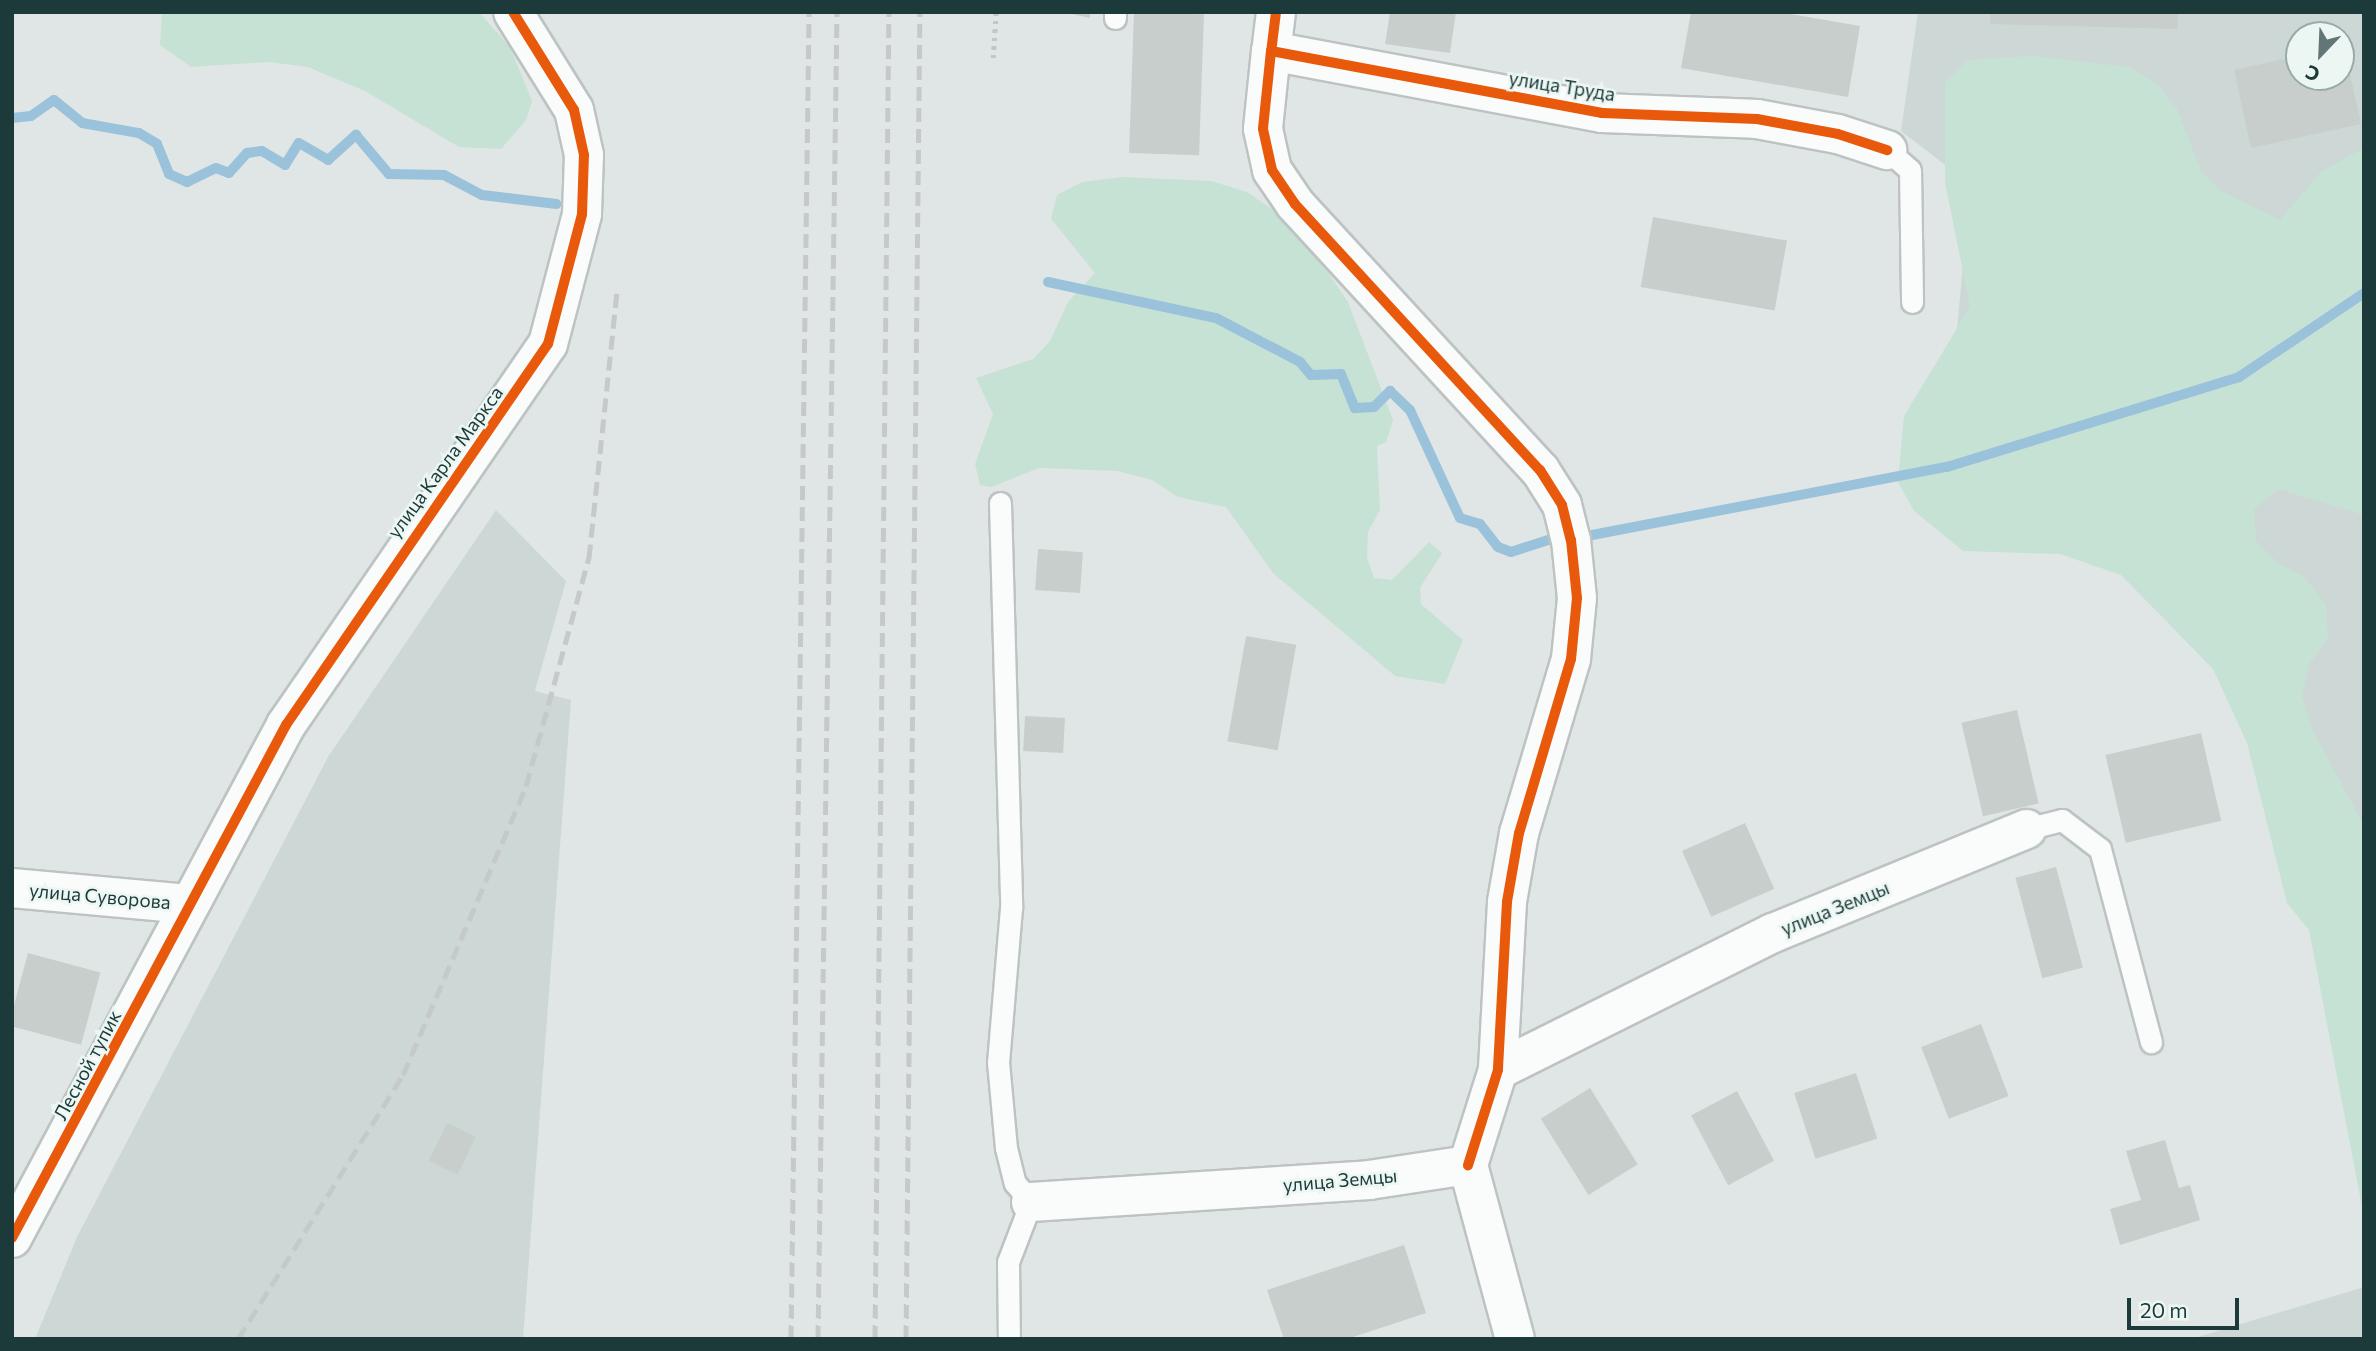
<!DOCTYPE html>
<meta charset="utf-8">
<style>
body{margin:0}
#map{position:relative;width:2376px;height:1351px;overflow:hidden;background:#e0e6e5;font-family:Commissioner,sans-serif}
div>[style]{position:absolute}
.built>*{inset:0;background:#cdd8d6}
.green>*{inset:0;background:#c6e2d5}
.stream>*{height:10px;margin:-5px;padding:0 5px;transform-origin:5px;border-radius:5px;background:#9ac3db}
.building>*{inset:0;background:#c7cecc;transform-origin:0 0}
.path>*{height:4.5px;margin-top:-2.25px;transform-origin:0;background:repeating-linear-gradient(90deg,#bdc8c7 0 3.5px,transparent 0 8.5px)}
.roads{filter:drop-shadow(2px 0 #bdc3c2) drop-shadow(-2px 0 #bdc3c2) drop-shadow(0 2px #bdc3c2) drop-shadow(0 -2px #bdc3c2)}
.lane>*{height:21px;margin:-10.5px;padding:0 10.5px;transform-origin:10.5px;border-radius:10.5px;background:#fafbfb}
.street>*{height:38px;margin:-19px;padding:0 19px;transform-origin:19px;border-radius:19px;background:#fafbfb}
.rail>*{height:5px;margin-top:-2.5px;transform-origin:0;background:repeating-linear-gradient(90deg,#c5c9c9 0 14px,transparent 0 21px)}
.cycleway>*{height:10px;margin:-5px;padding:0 5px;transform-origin:5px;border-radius:5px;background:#e8590c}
span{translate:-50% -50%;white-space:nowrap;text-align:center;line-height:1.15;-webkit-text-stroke:5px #ecf7f4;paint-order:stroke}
.street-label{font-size:19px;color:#1c3a39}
.frame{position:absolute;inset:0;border:14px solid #1c3a39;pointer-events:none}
.north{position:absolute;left:2285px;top:21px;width:70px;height:70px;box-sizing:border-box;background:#ecf7f4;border:2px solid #99aba9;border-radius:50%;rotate:203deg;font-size:19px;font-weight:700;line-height:28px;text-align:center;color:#1c3a39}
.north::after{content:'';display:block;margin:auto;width:24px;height:32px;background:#617675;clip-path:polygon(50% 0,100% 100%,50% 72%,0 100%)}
.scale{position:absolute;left:2127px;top:1298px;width:112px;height:32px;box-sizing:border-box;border:4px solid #1c3a39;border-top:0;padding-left:9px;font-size:21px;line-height:24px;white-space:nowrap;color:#1c3a39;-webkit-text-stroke:5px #ecf7f4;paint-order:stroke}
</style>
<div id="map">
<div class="built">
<div style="clip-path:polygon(evenodd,1918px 12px,2364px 12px,2364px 1104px,2267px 692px,1952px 387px,1970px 184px,1901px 131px,1918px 12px,2299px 35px,2341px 35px,2341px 77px,2299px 77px,2299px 35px)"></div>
<div style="clip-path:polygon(496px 510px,566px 581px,535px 691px,571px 700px,523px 1339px,35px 1339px,77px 1237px,328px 757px)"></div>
<div style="clip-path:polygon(2364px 1287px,2364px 1339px,2191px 1339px)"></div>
</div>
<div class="green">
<div style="clip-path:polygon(162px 12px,479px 12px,510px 47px,532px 101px,526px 120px,501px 149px,459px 147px,365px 91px,308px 67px,269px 62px,191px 67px,160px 45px)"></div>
<div style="clip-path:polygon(2031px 56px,2129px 67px,2156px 83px,2177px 109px,2200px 169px,2221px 191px,2280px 220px,2321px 172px,2364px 148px,2364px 515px,2279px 489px,2254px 509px,2256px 541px,2278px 563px,2305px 578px,2326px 605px,2328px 638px,2309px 664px,2302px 695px,2311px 727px,2364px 826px,2364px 1217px,2309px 930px,2287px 903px,2247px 743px,2213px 669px,2121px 575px,2060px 554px,1963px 551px,1914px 511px,1898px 482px,1904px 416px,1970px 307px,1945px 182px,1945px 82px,1968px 60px)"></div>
<div style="clip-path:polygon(1122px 177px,1211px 181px,1247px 192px,1297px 226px,1348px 302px,1393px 420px,1386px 442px,1377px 446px,1380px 510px,1368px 532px,1367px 558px,1374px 578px,1392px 580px,1429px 542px,1442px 553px,1420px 588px,1421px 604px,1463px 640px,1445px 684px,1395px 676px,1273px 573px,1226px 507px,1178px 497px,1152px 480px,1117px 471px,1039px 468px,991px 487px,980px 485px,975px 464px,993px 414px,976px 378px,1033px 359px,1050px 341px,1068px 302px,1095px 273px,1051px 219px,1057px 195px,1082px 182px)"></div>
</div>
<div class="stream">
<div style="left:12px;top:118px;width:19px;rotate:-6deg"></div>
<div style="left:31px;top:116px;width:28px;rotate:-35deg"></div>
<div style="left:54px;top:100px;width:36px;rotate:39deg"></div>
<div style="left:82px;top:123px;width:58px;rotate:10deg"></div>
<div style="left:139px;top:133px;width:21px;rotate:31deg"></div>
<div style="left:157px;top:144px;width:32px;rotate:68deg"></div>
<div style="left:169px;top:174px;width:20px;rotate:24deg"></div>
<div style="left:187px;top:182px;width:32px;rotate:-26deg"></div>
<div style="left:216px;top:168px;width:14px;rotate:21deg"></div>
<div style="left:229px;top:173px;width:27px;rotate:-48deg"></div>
<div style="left:247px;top:153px;width:15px;rotate:-8deg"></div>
<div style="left:262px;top:151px;width:27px;rotate:31deg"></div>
<div style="left:285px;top:165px;width:26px;rotate:-58deg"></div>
<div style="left:299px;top:143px;width:34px;rotate:30deg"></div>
<div style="left:328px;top:160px;width:38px;rotate:-42deg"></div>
<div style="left:356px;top:135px;width:51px;rotate:49.8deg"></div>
<div style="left:389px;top:174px;width:55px;rotate:1deg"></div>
<div style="left:444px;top:175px;width:43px;rotate:27.8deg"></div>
<div style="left:482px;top:195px;width:75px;rotate:6.9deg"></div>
<div style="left:1048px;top:282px;width:172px;rotate:12.1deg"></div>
<div style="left:1216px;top:318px;width:95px;rotate:27.6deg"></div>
<div style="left:1300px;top:362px;width:17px;rotate:50deg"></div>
<div style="left:1311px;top:375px;width:30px;rotate:-2deg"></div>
<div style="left:1341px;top:374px;width:37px;rotate:68deg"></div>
<div style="left:1355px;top:408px;width:19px;rotate:-3deg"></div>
<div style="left:1374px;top:407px;width:23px;rotate:-45deg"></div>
<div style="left:1390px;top:391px;width:28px;rotate:44deg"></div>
<div style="left:1410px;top:410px;width:119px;rotate:65.2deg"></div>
<div style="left:1460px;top:518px;width:21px;rotate:17deg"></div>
<div style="left:1480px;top:524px;width:29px;rotate:52deg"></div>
<div style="left:1498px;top:547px;width:14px;rotate:21deg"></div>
<div style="left:1511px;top:552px;width:40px;rotate:-18deg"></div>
<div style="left:1587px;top:536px;width:367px;rotate:-10.9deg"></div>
<div style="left:1947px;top:467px;width:306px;rotate:-17.1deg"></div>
<div style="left:2239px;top:377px;width:151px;rotate:-33.9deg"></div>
</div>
<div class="building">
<div style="clip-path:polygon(1062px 12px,1090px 12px,1090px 18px)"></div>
<div style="left:1134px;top:12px;width:70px;height:141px;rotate:2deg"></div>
<div style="clip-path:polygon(1390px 12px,1456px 12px,1450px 53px,1385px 44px)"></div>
<div style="clip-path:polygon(1691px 12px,1779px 12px,1860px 26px,1848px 97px,1681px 68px)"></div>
<div style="clip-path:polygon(1990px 12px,2178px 12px,2178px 29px,1990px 24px)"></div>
<div style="clip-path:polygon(2344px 46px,2361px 124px,2251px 148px,2234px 70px,2299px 56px,2299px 77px,2341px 77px)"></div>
<div style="left:1653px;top:217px;width:136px;height:71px;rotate:10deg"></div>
<div style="left:1038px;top:549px;width:45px;height:41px;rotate:4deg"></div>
<div style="left:1246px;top:636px;width:51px;height:107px;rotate:10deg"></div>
<div style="left:2017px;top:710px;width:96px;height:57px;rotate:77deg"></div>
<div style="left:1025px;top:716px;width:40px;height:35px;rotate:3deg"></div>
<div style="left:2201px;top:733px;width:90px;height:98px;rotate:77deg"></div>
<div style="left:1745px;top:823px;width:72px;height:69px;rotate:66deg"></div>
<div style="left:2056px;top:867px;width:104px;height:42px;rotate:75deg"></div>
<div style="left:28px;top:953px;width:75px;height:75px;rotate:15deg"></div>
<div style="left:1981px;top:1024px;width:77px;height:64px;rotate:69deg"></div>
<div style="left:1856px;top:1073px;width:69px;height:65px;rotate:72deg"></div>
<div style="left:1590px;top:1088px;width:90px;height:58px;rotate:58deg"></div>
<div style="left:1737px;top:1091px;width:79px;height:52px;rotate:62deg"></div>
<div style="left:447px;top:1123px;width:32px;height:42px;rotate:26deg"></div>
<div style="clip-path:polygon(2165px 1140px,2179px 1188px,2190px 1185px,2200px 1220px,2120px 1245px,2110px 1209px,2141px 1200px,2126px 1151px)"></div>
<div style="clip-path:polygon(1404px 1245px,1426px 1313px,1347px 1339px,1284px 1339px,1267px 1290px)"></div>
</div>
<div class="path">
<div style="left:993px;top:58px;width:46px;rotate:-86.3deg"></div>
</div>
<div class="roads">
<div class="lane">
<div style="left:1115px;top:18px;width:6px;rotate:-90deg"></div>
<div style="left:1887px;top:150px;width:30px;rotate:41deg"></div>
<div style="left:1910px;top:170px;width:132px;rotate:89.1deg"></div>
<div style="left:1000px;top:503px;width:405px;rotate:88.4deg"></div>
<div style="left:1011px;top:908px;width:155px;rotate:94.8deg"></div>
<div style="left:998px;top:1062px;width:86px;rotate:84.7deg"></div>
<div style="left:1006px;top:1148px;width:36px;rotate:76deg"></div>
<div style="left:1015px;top:1183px;width:25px;rotate:50deg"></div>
<div style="left:1031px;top:1202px;width:64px;rotate:111deg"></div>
<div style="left:1008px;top:1262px;width:77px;rotate:89.3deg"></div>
<div style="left:2026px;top:829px;width:37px;rotate:-14deg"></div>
<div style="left:2062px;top:820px;width:48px;rotate:37.3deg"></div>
<div style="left:2100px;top:849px;width:200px;rotate:75.2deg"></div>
</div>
<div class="street">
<div style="left:1276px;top:12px;width:39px;rotate:97deg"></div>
<div style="left:1271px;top:51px;width:337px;rotate:10.6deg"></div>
<div style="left:1602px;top:113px;width:155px;rotate:2.2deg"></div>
<div style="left:1757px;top:119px;width:82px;rotate:10.5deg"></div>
<div style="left:1838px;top:134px;width:52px;rotate:18.1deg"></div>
<div style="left:1271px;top:51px;width:78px;rotate:95.9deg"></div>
<div style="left:1263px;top:129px;width:42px;rotate:77.6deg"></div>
<div style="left:1272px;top:170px;width:41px;rotate:55.9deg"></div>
<div style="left:1295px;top:204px;width:362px;rotate:47.4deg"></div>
<div style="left:1540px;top:470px;width:41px;rotate:57.8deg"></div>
<div style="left:1562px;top:505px;width:36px;rotate:76deg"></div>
<div style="left:1571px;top:540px;width:58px;rotate:84.1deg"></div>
<div style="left:1577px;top:598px;width:61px;rotate:95.6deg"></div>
<div style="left:1571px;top:659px;width:182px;rotate:106.6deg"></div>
<div style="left:1519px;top:833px;width:70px;rotate:99.9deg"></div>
<div style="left:1507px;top:902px;width:168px;rotate:93.1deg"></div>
<div style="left:1498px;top:1070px;width:100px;rotate:107.5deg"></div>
<div style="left:12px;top:888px;width:177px;rotate:5.2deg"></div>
<div style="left:1498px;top:1070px;width:307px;rotate:-26.5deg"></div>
<div style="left:1773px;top:933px;width:274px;rotate:-22.3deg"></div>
<div style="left:1468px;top:1165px;width:180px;rotate:74.9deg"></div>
<div style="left:1031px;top:1202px;width:339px;rotate:-3.7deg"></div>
<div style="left:1369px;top:1180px;width:100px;rotate:-8.6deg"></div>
<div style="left:12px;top:1238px;width:582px;rotate:-61.89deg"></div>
<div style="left:286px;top:725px;width:462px;rotate:-55.5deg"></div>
<div style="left:548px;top:344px;width:134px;rotate:-75.3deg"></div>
<div style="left:582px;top:214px;width:59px;rotate:-88.1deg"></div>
<div style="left:584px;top:155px;width:46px;rotate:-102.5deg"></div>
<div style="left:574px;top:110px;width:115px;rotate:-121.9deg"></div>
</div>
</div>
<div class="rail">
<div style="left:238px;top:1339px;width:311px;rotate:-58deg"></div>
<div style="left:403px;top:1075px;width:314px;rotate:-66.9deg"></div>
<div style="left:526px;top:786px;width:237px;rotate:-74.6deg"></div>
<div style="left:589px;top:558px;width:268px;rotate:-84deg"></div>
<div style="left:791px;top:1339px;width:1327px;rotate:-89.22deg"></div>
<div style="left:818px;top:1339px;width:1327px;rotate:-89.18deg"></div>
<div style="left:875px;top:1339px;width:1327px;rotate:-89.4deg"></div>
<div style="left:906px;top:1339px;width:1327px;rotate:-89.4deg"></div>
</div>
<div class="cycleway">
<div style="left:1276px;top:12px;width:39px;rotate:97deg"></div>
<div style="left:1271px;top:51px;width:337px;rotate:10.6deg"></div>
<div style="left:1602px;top:113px;width:155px;rotate:2.2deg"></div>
<div style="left:1757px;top:119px;width:82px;rotate:10.5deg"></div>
<div style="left:1838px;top:134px;width:52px;rotate:18.1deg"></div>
<div style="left:1271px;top:51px;width:78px;rotate:95.9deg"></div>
<div style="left:1263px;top:129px;width:42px;rotate:77.6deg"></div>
<div style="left:1272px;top:170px;width:41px;rotate:55.9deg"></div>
<div style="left:1295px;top:204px;width:362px;rotate:47.4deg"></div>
<div style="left:1540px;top:470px;width:41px;rotate:57.8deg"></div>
<div style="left:1562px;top:505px;width:36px;rotate:76deg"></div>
<div style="left:1571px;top:540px;width:58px;rotate:84.1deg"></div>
<div style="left:1577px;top:598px;width:61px;rotate:95.6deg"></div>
<div style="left:1571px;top:659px;width:182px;rotate:106.6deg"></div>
<div style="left:1519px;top:833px;width:70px;rotate:99.9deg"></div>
<div style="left:1507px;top:902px;width:168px;rotate:93.1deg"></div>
<div style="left:1498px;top:1070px;width:100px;rotate:107.5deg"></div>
<div style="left:12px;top:1238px;width:582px;rotate:-61.89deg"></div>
<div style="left:286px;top:725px;width:462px;rotate:-55.5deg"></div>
<div style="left:548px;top:344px;width:134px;rotate:-75.3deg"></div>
<div style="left:582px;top:214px;width:59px;rotate:-88.1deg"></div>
<div style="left:584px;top:155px;width:46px;rotate:-102.5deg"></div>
<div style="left:574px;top:110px;width:115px;rotate:-121.9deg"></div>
</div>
<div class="street-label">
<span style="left:1562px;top:86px;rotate:9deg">улица Труда</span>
<span style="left:445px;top:462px;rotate:-54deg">улица Карла Маркса</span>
<span style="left:100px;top:896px;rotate:5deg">улица Суворова</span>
<span style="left:1835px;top:908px;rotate:-22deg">улица Земцы</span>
<span style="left:87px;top:1065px;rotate:-62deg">Лесной тупик</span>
<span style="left:1340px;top:1180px;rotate:-5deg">улица Земцы</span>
</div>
<div class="frame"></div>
<div class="north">С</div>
<div class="scale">20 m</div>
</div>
